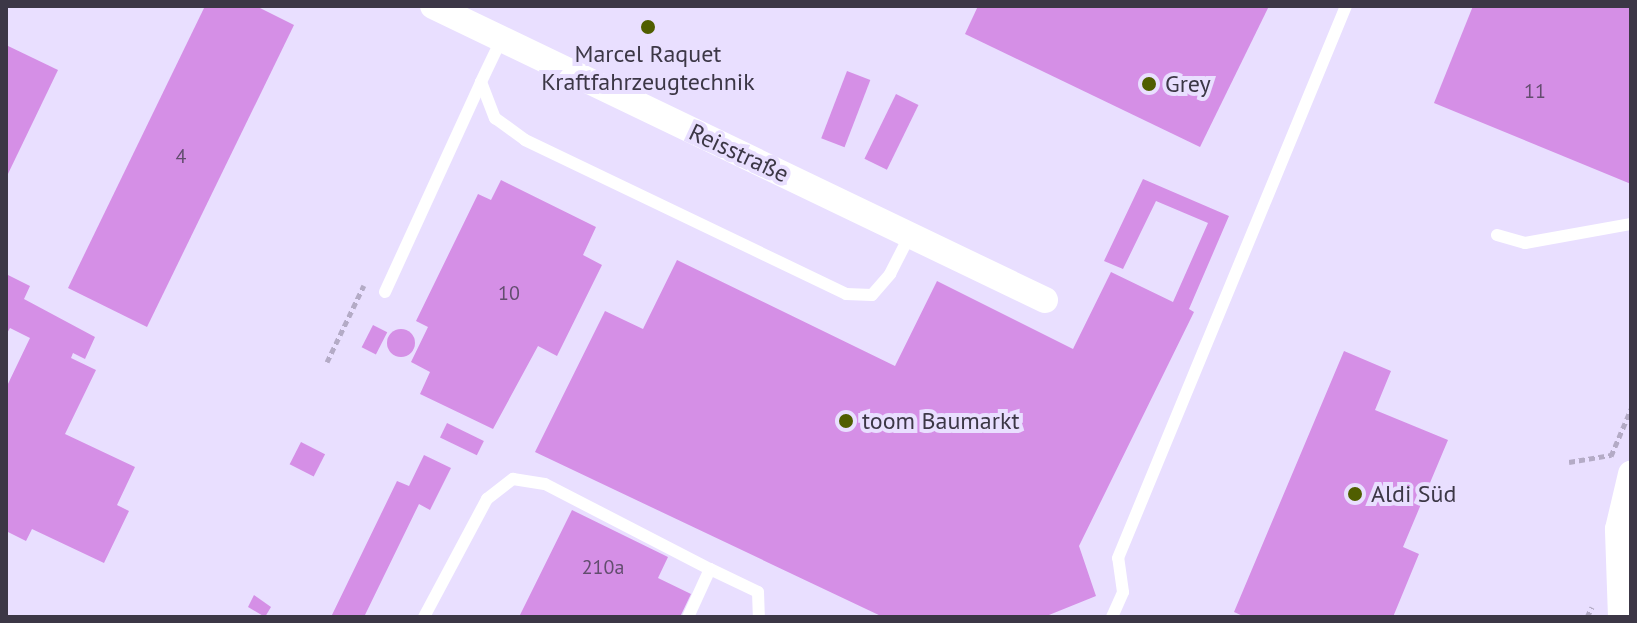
<!DOCTYPE html>
<meta charset="utf-8">
<style>
body{margin:0}
#map{position:relative;width:1637px;height:623px;overflow:hidden;background:#e9dfff;font-family:"PT Sans",sans-serif}
div>[style]{position:absolute}
.building>*{inset:0;background:#d58fe6;transform-origin:0 0}
.round{border-radius:50%}
.path>*{height:5px;margin-top:-2.5px;transform-origin:0;background:repeating-linear-gradient(90deg,#b4abc6 0 6px,transparent 0 10px)}
.lane>*{height:12px;margin:-6px;padding:0 6px;transform-origin:6px;border-radius:6px;background:#fff}
.street>*{height:26px;margin:-13px;padding:0 13px;transform-origin:13px;border-radius:13px;background:#fff}
.dots>*{width:22px;height:22px;translate:-50% -50%;box-sizing:border-box;border:4px solid #e9dfff;border-radius:50%}
span{translate:-50% -50%;white-space:nowrap;text-align:center;line-height:1.15;-webkit-text-stroke:8px #e9dfff;paint-order:stroke}
.number-label{font-size:20px;color:#624d6e}
.number-label span{-webkit-text-stroke-width:0}
.poi-label{font-size:24px;color:#3c3746}
.left{translate:0 -50%;text-align:left}
.street-label{font-size:24px;color:#3c3746}
.frame{position:absolute;inset:0;border:8px solid #3c3746;pointer-events:none}
</style>
<div id="map">
<div class="building">
<div style="clip-path:polygon(205px 6px,256px 6px,294px 25px,147px 327px,68px 288px)"></div>
<div style="clip-path:polygon(978px 6px,1269px 6px,1200px 147px,965px 34px)"></div>
<div style="clip-path:polygon(1473px 6px,1631px 6px,1631px 184px,1434px 103px)"></div>
<div style="clip-path:polygon(6px 45px,58px 70px,6px 178px)"></div>
<div style="left:847px;top:71px;width:25px;height:72px;rotate:21deg"></div>
<div style="left:896px;top:94px;width:25px;height:72px;rotate:26deg"></div>
<div style="clip-path:polygon(1143px 179px,1229px 216px,1189px 309px,1194px 312px,1079px 546px,1096px 596px,1044px 617px,883px 617px,535px 452px,605px 311px,643px 329px,677px 260px,895px 366px,937px 281px,1073px 349px,1111px 272px,1173px 302px,1208px 223px,1156px 201px,1123px 269px,1104px 261px)"></div>
<div style="clip-path:polygon(501px 180px,596px 227px,583px 255px,602px 265px,557px 356px,538px 346px,493px 429px,420px 394px,430px 372px,411px 362px,428px 327px,416px 321px,478px 194px,491px 200px)"></div>
<div style="clip-path:polygon(6px 274px,30px 286px,24px 299px,95px 337px,85px 359px,73px 353px,71px 358px,96px 370px,65px 434px,135px 467px,117px 505px,129px 511px,104px 563px,32px 529px,26px 541px,6px 531px,6px 388px,30px 338px,10px 328px,6px 335px)"></div>
<div style="left:373px;top:325px;width:16px;height:25px;rotate:27deg"></div>
<div class="round" style="left:387px;top:329px;width:28px;height:28px"></div>
<div style="clip-path:polygon(1344px 351px,1391px 371px,1375px 410px,1448px 440px,1403px 547px,1419px 554px,1393px 617px,1245px 617px,1234px 612px)"></div>
<div style="left:447px;top:423px;width:41px;height:16px;rotate:26deg"></div>
<div style="left:301px;top:442px;width:27px;height:25px;rotate:27deg"></div>
<div style="clip-path:polygon(424px 455px,451px 468px,430px 510px,419px 504px,364px 617px,331px 617px,397px 481px,409px 486px)"></div>
<div style="clip-path:polygon(572px 510px,668px 557px,658px 578px,691px 594px,680px 617px,519px 617px)"></div>
<div style="clip-path:polygon(254px 595px,271px 607px,265px 617px,248px 607px)"></div>
</div>
<div class="path">
<div style="left:327px;top:362px;width:85px;rotate:-64.3deg"></div>
<div style="left:1611px;top:456px;width:51px;rotate:-66.9deg"></div>
<div style="left:1569px;top:462px;width:43px;rotate:-9.5deg"></div>
<div style="left:1587px;top:617px;width:11px;rotate:-63deg"></div>
</div>
<div class="lane">
<div style="left:501px;top:40px;width:47px;rotate:115.5deg"></div>
<div style="left:481px;top:82px;width:39px;rotate:69deg"></div>
<div style="left:495px;top:118px;width:37px;rotate:36deg"></div>
<div style="left:525px;top:140px;width:356px;rotate:25.6deg"></div>
<div style="left:846px;top:294px;width:26px;rotate:2deg"></div>
<div style="left:872px;top:295px;width:28px;rotate:-49deg"></div>
<div style="left:890px;top:274px;width:44px;rotate:-62.9deg"></div>
<div style="left:1497px;top:235px;width:29px;rotate:16deg"></div>
<div style="left:1525px;top:243px;width:108px;rotate:-10.2deg"></div>
<div style="left:385px;top:292px;width:231px;rotate:-65.4deg"></div>
<div style="left:710px;top:569px;width:53px;rotate:25.6deg"></div>
<div style="left:758px;top:592px;width:25px;rotate:88deg"></div>
<div style="left:424px;top:617px;width:134px;rotate:-61.9deg"></div>
<div style="left:487px;top:499px;width:33px;rotate:-38deg"></div>
<div style="left:513px;top:479px;width:32px;rotate:9deg"></div>
<div style="left:545px;top:484px;width:186px;rotate:27.3deg"></div>
<div style="left:710px;top:569px;width:53px;rotate:114.6deg"></div>
<div style="left:1112px;top:617px;width:27px;rotate:-66deg"></div>
<div style="left:1123px;top:592px;width:34px;rotate:-98deg"></div>
<div style="left:1118px;top:558px;width:597px;rotate:-67.56deg"></div>
</div>
<div class="street">
<div style="left:433px;top:6px;width:679px;rotate:25.66deg"></div>
<div style="left:1621px;top:617px;width:88px;rotate:-92deg"></div>
<div style="left:1618px;top:529px;width:57px;rotate:-76.7deg"></div>
</div>
<div class="dots">
<div style="left:648px;top:27px;background:#505e00"></div>
<div style="left:1149px;top:84px;background:#505e00"></div>
<div style="left:846px;top:421px;background:#505e00"></div>
<div style="left:1355px;top:494px;background:#505e00"></div>
</div>
<div class="number-label">
<span style="left:1535px;top:91px">11</span>
<span style="left:181px;top:156px">4</span>
<span style="left:509px;top:293px">10</span>
<span style="left:603px;top:567px">210a</span>
</div>
<div class="poi-label">
<span style="left:648px;top:68px">Marcel Raquet<br>Kraftfahrzeugtechnik</span>
<span class="left" style="left:1165px;top:84px">Grey</span>
<span class="left" style="left:862px;top:421px">toom Baumarkt</span>
<span class="left" style="left:1371px;top:494px">Aldi Süd</span>
</div>
<div class="street-label">
<span style="left:739px;top:153px;rotate:25deg">Reisstraße</span>
</div>
<div class="frame"></div>
</div>
